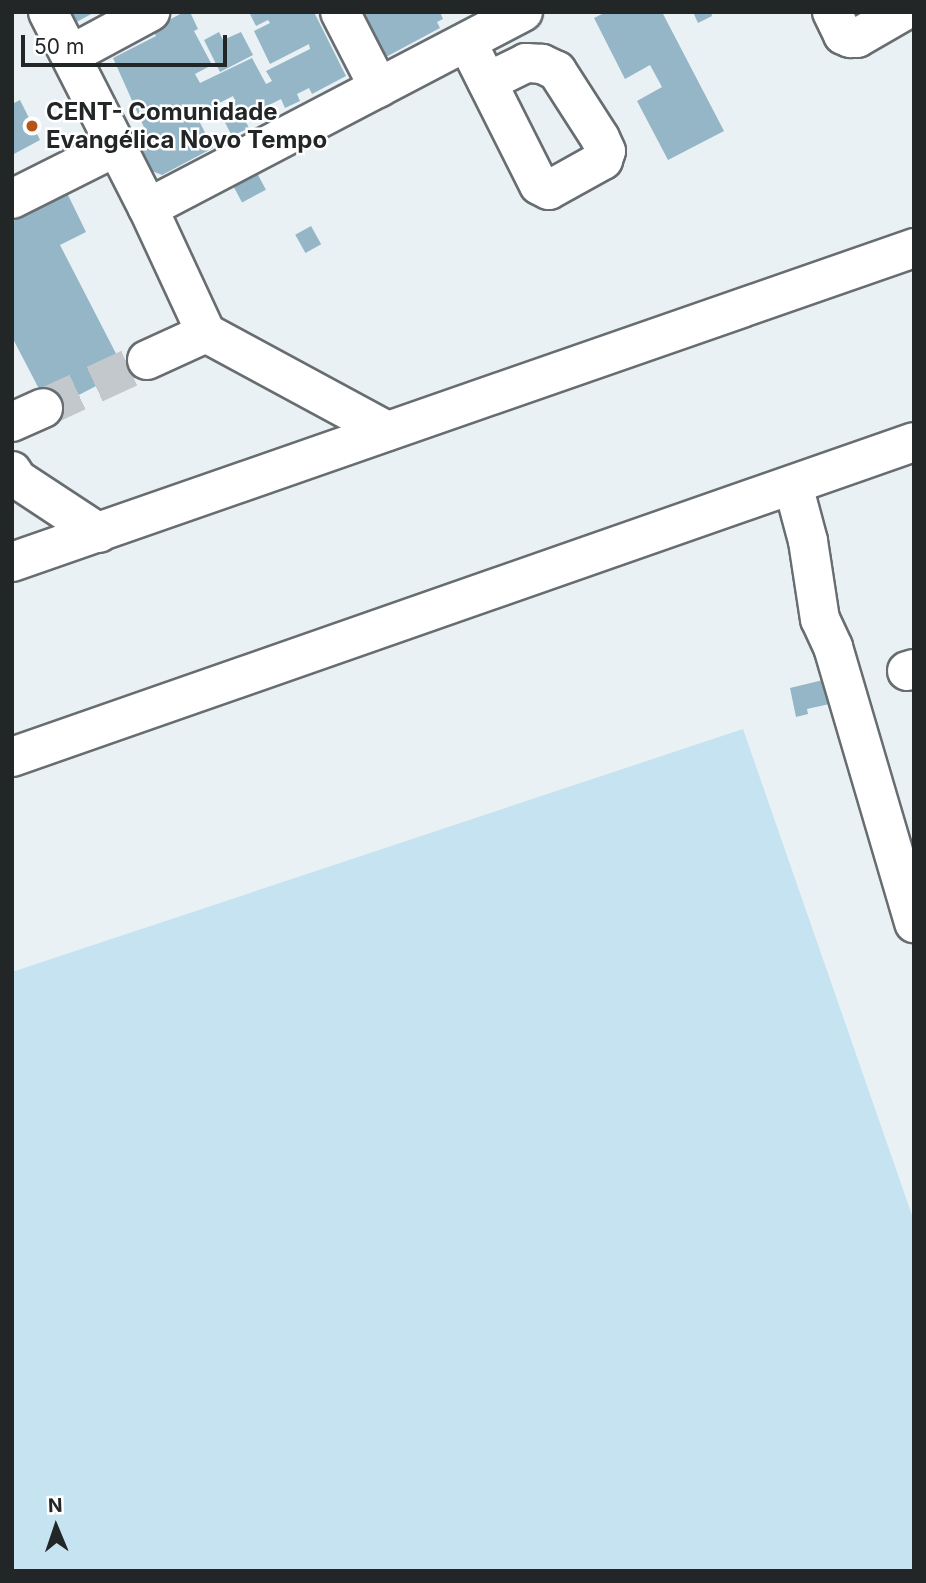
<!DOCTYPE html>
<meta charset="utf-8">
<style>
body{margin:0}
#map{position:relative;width:926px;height:1583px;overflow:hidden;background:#eaf1f5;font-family:Inter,sans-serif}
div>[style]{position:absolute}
.green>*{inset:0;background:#c5e3f1}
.building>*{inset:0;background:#94b6c7;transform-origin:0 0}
.minor-tunnel>*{height:38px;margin-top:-19px;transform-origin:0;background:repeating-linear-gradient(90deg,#c2c8cc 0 38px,transparent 0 57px)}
.roads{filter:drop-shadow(2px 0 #676d71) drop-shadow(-2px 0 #676d71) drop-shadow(0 2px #676d71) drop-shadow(0 -2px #676d71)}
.minor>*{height:38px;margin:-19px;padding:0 19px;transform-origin:19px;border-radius:19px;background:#fff}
.major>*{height:38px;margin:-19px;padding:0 19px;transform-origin:19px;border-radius:19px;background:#fff}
.highway>*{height:38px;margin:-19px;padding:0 19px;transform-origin:19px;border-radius:19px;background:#fff}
.dots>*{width:19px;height:19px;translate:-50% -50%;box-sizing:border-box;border:4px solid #fff;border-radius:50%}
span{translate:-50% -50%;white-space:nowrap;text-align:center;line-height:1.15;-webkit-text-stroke:5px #fff;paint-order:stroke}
.poi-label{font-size:24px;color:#232627;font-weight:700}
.left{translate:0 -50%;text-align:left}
.frame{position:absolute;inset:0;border:14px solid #232627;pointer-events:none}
.north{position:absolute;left:21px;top:1492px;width:70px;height:70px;-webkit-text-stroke:5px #fff;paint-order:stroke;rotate:358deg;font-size:19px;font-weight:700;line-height:28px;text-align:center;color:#232627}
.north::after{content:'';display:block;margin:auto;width:24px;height:32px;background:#232627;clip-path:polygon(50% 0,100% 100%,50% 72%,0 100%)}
.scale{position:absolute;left:21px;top:35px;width:206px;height:32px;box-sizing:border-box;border:4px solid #232627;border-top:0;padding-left:9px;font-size:21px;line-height:24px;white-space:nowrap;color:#232627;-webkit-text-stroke:5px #fff;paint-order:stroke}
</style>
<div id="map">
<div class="green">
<div style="clip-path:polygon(743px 729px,914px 1221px,914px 1571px,12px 1571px,12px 972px)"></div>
</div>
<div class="building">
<div style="clip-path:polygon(65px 12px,95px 12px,71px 25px)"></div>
<div style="clip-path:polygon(184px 12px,190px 12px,198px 29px,194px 31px,212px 65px,195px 74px,200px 83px,252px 58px,266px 84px,272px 81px,266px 71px,310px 49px,309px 44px,270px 64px,254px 31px,270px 23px,268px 20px,256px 26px,249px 12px,314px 12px,346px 76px,312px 94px,309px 88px,297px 94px,300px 101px,285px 108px,281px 99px,244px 118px,249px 128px,232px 136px,220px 113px,226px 110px,224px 106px,235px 101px,233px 96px,196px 115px,213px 148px,162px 175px,152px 171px,137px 139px,147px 134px,113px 58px,156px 36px,152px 29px)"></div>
<div style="clip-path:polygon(355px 12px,440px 12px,443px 19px,437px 22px,440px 28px,384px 58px)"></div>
<div style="clip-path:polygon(606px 12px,662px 12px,724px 131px,668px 160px,637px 101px,662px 87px,650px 65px,625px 79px,594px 18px)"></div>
<div style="clip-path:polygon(693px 12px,711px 12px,712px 16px,698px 23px)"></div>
<div style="clip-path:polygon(219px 32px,223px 40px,241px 32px,253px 55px,220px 72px,204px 40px)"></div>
<div style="clip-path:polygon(20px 100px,40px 140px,12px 155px,12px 104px)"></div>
<div style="left:257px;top:173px;width:19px;height:27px;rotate:62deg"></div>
<div style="clip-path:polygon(67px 193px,86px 232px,60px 245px,125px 371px,50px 410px,12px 337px,12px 222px)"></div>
<div style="left:311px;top:226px;width:21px;height:18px;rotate:61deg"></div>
<div style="clip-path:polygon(827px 679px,834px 703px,807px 709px,808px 714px,796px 717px,790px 688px)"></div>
</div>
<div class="minor-tunnel">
<div style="left:43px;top:408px;width:115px;rotate:-24.8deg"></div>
</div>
<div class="roads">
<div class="minor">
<div style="left:48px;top:12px;width:220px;rotate:63deg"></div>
<div style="left:148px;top:208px;width:138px;rotate:65.1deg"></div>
<div style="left:206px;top:333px;width:206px;rotate:28.4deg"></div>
<div style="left:340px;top:12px;width:85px;rotate:62.8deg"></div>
<div style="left:832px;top:12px;width:25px;rotate:64deg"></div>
<div style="left:843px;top:35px;width:8px;rotate:23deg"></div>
<div style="left:850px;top:38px;width:7px"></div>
<div style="left:857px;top:38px;width:52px;rotate:-30deg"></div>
<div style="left:467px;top:42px;width:160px;rotate:63.3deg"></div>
<div style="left:539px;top:185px;width:11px;rotate:27deg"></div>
<div style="left:549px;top:190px;width:62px;rotate:-29.1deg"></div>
<div style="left:603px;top:160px;width:9px;rotate:-72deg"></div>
<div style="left:606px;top:151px;width:14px;rotate:-115deg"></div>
<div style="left:600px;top:138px;width:80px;rotate:-122.7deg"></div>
<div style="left:557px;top:71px;width:17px;rotate:-155deg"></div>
<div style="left:542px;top:64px;width:16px;rotate:-176deg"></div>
<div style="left:526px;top:63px;width:43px;rotate:154deg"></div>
<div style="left:72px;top:54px;width:89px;rotate:-28.3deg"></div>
<div style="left:12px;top:199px;width:116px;rotate:-26.6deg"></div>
<div style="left:148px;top:208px;width:423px;rotate:-27.6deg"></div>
<div style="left:147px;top:360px;width:65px;rotate:-24.6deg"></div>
<div style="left:12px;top:422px;width:34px;rotate:-24deg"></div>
<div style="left:793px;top:485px;width:58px;rotate:75deg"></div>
<div style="left:808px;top:541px;width:79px;rotate:81.3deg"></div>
<div style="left:820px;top:619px;width:31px;rotate:65deg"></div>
<div style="left:833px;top:647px;width:288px;rotate:73.6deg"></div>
<div style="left:907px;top:671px;width:7px;rotate:-16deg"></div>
</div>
<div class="major">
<div style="left:12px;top:471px;width:9px;rotate:58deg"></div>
<div style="left:17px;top:479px;width:98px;rotate:33.4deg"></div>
</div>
<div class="highway">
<div style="left:12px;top:562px;width:955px;rotate:-19.19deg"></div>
<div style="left:12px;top:757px;width:955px;rotate:-19.25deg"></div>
</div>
</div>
<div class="dots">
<div style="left:32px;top:126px;background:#b65514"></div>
</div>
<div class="poi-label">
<span class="left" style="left:46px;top:126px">CENT- Comunidade<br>Evangélica Novo Tempo</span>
</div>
<div class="frame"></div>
<div class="north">N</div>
<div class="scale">50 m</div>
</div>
